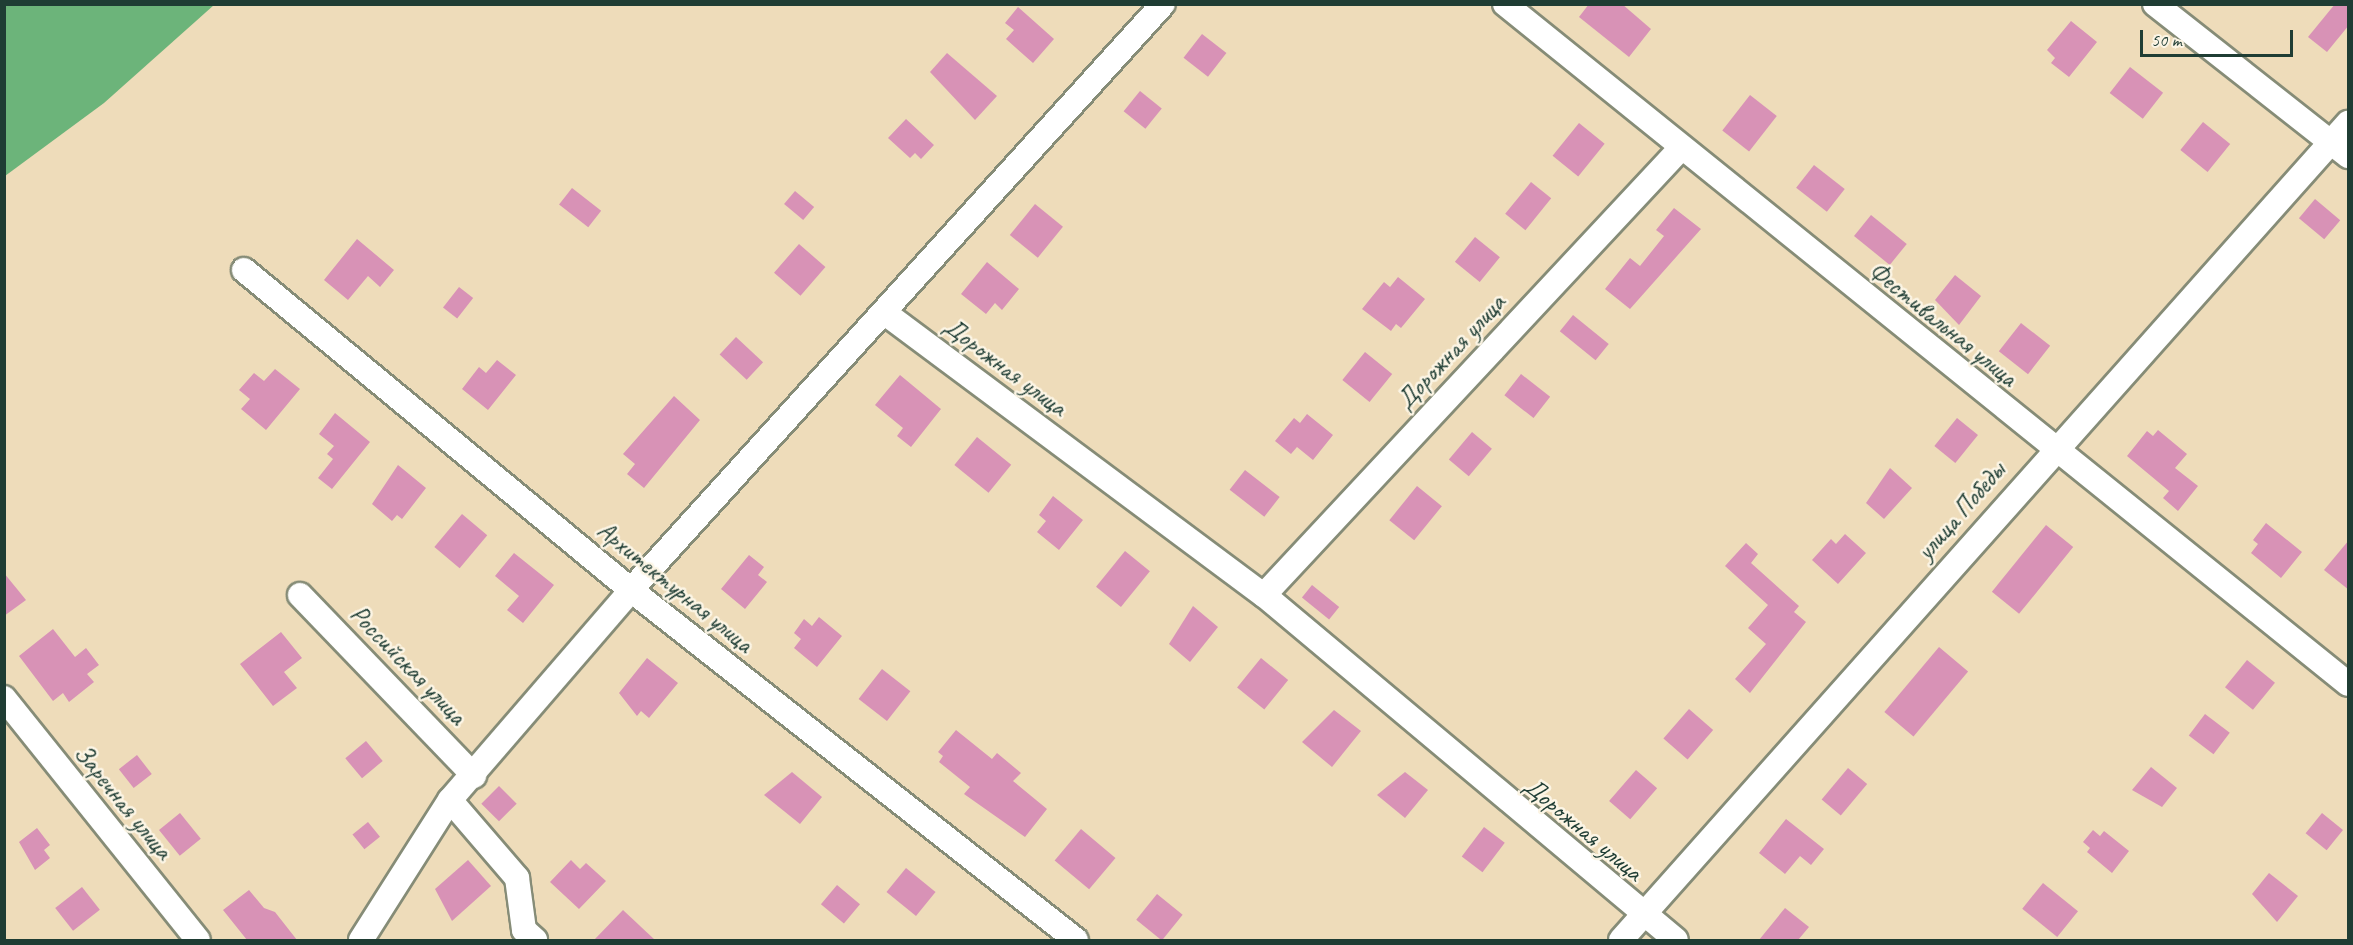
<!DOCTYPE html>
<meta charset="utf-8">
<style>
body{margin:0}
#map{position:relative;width:2353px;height:945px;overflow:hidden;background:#eedcba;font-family:Caveat,sans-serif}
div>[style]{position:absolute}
.forest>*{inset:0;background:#6cb47a}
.building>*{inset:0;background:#d892b6;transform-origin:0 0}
.roads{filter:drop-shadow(2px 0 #868c77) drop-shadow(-2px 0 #868c77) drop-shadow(0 2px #868c77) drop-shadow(0 -2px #868c77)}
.minor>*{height:24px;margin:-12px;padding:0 12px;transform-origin:12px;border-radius:12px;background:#fff}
span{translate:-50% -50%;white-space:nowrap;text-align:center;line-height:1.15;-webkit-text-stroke:5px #fcf5e5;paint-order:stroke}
.street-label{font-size:26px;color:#1f3d34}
.frame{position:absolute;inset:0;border:6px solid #1f3d34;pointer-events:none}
.scale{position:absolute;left:2140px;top:30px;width:153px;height:27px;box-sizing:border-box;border:3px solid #1f3d34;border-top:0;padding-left:8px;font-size:18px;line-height:21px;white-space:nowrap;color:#1f3d34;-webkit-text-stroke:4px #fcf5e5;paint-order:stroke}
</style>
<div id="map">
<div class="forest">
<div style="clip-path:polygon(5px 4px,214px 4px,214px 5px,104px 103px,5px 176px)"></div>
</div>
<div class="building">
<div style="clip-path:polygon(1589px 4px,1622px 4px,1651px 29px,1629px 57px,1579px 17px)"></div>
<div style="clip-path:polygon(2335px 4px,2349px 4px,2349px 25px,2327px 52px,2308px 37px)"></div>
<div style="clip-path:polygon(1018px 7px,1054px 39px,1033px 63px,1006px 39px,1014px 30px,1005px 23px)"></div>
<div style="clip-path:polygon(2071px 21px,2097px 42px,2069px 77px,2051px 63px,2055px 58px,2047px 50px)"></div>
<div style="left:1202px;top:34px;width:31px;height:30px;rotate:38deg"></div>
<div style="clip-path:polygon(947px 53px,997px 96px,975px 120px,930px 72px)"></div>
<div style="left:2130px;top:67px;width:42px;height:33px;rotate:38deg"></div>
<div style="left:1140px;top:91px;width:28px;height:26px;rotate:39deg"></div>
<div style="left:1750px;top:95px;width:34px;height:45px;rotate:38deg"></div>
<div style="clip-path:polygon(906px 119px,934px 145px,921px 159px,915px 153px,910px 158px,888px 138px)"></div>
<div style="left:2203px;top:122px;width:35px;height:36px;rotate:39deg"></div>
<div style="left:1579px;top:123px;width:33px;height:42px;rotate:39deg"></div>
<div style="left:1814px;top:165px;width:39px;height:29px;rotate:38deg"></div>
<div style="left:1531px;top:182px;width:26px;height:41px;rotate:39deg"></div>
<div style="left:572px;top:188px;width:37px;height:21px;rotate:38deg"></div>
<div style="left:795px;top:191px;width:25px;height:17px;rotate:40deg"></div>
<div style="left:2315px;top:199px;width:33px;height:25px;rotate:40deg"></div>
<div style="left:1035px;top:204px;width:36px;height:40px;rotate:39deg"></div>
<div style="clip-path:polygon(1674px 208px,1701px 229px,1630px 309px,1605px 289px,1630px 258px,1640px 266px,1664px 236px,1656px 230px)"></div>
<div style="left:1871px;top:215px;width:46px;height:27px;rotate:39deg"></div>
<div style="left:1475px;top:237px;width:32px;height:32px;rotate:39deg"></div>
<div style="clip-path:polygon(357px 239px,394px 270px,380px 287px,368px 276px,348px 300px,324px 280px)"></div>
<div style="left:799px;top:244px;width:35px;height:38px;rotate:41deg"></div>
<div style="clip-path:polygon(987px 262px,1019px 289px,1002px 310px,995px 303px,986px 314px,961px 294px)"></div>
<div style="clip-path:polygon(1955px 275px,1981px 296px,1959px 325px,1935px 300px)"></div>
<div style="clip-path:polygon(1398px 277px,1425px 299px,1401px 328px,1396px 324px,1391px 331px,1362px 309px,1384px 282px,1390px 287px)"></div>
<div style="left:459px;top:287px;width:18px;height:26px;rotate:38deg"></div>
<div style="left:1573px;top:315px;width:46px;height:21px;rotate:39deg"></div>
<div style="left:2021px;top:323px;width:37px;height:36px;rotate:38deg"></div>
<div style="left:736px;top:337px;width:37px;height:24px;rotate:43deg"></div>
<div style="left:1365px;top:352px;width:35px;height:36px;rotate:39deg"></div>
<div style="clip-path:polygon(497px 360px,516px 375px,488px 410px,462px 389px,479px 367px,486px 373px)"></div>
<div style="clip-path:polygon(275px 369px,300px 389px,266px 430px,241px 409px,250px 399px,239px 390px,254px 373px,264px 381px)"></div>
<div style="left:1521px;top:374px;width:37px;height:27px;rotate:38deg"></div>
<div style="clip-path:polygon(900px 375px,941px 409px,911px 447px,897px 436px,903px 428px,875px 405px)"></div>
<div style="clip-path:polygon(674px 396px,700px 420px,644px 488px,627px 474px,635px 464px,623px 454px)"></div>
<div style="clip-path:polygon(335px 413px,370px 442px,332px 489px,318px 478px,333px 459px,327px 454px,334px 446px,319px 434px)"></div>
<div style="clip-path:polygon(1307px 414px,1333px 435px,1313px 460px,1297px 447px,1291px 454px,1275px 441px,1294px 418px,1300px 423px)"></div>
<div style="left:1957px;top:418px;width:27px;height:36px;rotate:39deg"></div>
<div style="clip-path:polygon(2158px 430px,2187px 454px,2175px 468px,2198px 486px,2178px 511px,2163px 498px,2169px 491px,2127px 456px,2147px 431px,2153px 436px)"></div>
<div style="left:1472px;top:432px;width:26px;height:36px;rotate:40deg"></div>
<div style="left:977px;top:437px;width:44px;height:36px;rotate:39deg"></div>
<div style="clip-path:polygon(398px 465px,426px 488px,402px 519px,397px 515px,392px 521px,372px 504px)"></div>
<div style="clip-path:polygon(1890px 468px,1912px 488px,1884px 519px,1866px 503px)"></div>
<div style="left:1245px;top:470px;width:44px;height:25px;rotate:38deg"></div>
<div style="left:1417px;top:486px;width:32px;height:44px;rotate:39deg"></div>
<div style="clip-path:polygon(1053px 496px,1083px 520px,1059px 550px,1037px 532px,1046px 521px,1039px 515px)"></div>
<div style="left:462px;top:514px;width:33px;height:43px;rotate:40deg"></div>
<div style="clip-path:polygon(2266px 523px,2302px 552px,2281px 578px,2251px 553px,2258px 544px,2253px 540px)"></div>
<div style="left:2046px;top:525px;width:35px;height:86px;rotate:39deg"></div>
<div style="clip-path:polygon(1845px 534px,1866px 553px,1838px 584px,1812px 560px,1831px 539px,1836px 544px)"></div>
<div style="clip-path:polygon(2349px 540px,2349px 590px,2324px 570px)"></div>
<div style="clip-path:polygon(1746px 543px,1758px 554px,1751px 563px,1799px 606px,1794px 612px,1806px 622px,1750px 693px,1735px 679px,1766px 644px,1748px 628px,1768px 605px,1725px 566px)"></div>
<div style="left:1125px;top:551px;width:32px;height:46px;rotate:39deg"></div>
<div style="clip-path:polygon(514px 553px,554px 585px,523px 623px,507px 610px,519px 596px,495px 576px)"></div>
<div style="clip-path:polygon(749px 555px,764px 567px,758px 575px,767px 582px,745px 609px,721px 589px)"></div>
<div style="clip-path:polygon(4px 573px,26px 600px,4px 616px)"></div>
<div style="left:1312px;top:585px;width:35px;height:16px;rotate:39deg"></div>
<div style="clip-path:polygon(1193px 606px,1218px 627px,1190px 662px,1169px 644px)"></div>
<div style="clip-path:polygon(819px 617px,842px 636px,817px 667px,794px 648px,801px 639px,794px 633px,804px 619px,812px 626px)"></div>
<div style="clip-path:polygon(53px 629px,75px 657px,86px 648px,99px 665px,87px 674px,94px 682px,69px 702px,63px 693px,53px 701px,19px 656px)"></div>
<div style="clip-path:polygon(281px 632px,302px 658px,284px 672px,297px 688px,273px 706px,240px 664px)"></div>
<div style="left:1939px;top:647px;width:38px;height:85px;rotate:40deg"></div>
<div style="clip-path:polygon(647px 658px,678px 683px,649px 718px,641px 711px,637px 716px,619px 693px)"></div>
<div style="left:1261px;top:658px;width:35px;height:38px;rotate:39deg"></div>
<div style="left:2247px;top:660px;width:36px;height:35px;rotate:39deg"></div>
<div style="left:882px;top:669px;width:36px;height:38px;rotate:38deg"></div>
<div style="left:1689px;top:709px;width:32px;height:39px;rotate:41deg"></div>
<div style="clip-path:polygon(1334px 710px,1361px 731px,1332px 767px,1302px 742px)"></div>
<div style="left:2205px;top:714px;width:31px;height:27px;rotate:37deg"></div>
<div style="clip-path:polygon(956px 730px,992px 759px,997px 753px,1021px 773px,1013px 781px,1047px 809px,1025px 837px,964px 794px,970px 787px,939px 762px,943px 756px,938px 752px)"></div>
<div style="left:366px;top:741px;width:26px;height:27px;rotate:50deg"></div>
<div style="left:137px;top:755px;width:24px;height:23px;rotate:52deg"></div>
<div style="clip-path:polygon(2151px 767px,2177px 788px,2162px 807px,2132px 790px)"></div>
<div style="left:1848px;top:768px;width:25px;height:41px;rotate:40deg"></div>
<div style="left:1636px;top:770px;width:28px;height:41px;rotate:41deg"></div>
<div style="clip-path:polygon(792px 772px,822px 797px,800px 824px,764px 795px)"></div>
<div style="clip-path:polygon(1405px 772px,1428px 790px,1405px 818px,1377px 795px)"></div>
<div style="left:499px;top:786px;width:25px;height:25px;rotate:45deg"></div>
<div style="left:180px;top:813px;width:33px;height:27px;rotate:51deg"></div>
<div style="left:2322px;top:813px;width:27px;height:26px;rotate:39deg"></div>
<div style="clip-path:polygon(1786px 819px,1824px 849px,1811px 865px,1800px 856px,1785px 874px,1759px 853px)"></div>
<div style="left:368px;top:822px;width:19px;height:20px;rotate:51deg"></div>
<div style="left:1484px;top:827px;width:26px;height:37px;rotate:37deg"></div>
<div style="clip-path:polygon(37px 828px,50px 845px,44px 850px,50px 858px,35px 870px,19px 842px)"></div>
<div style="left:1081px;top:829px;width:45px;height:41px;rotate:40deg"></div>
<div style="clip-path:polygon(2093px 830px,2100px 836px,2104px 831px,2129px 851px,2112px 873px,2087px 852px,2090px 848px,2083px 842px)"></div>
<div style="clip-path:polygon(468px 860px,491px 886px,452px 921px,435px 889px)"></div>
<div style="clip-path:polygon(571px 860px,580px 869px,586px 863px,606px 881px,579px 909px,550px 882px)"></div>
<div style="left:906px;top:868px;width:38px;height:31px;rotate:39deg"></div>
<div style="clip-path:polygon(2269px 873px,2298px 896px,2277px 922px,2252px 894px)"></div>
<div style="left:2043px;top:883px;width:45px;height:33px;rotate:39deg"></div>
<div style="left:837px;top:885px;width:30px;height:25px;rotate:40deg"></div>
<div style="left:82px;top:887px;width:29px;height:34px;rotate:52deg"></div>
<div style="clip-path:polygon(249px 890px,264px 908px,275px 912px,297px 940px,247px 940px,223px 910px)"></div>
<div style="left:1157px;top:894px;width:33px;height:33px;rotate:39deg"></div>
<div style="clip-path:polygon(1785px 908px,1809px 927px,1798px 940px,1759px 940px)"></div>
<div style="clip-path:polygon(623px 910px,655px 940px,594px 940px)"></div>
</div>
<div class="roads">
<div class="minor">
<div style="left:1505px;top:4px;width:1083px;rotate:38.89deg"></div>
<div style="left:2155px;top:4px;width:246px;rotate:38.2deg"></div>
<div style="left:244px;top:270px;width:502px;rotate:39.59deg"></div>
<div style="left:631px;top:590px;width:566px;rotate:38.19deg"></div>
<div style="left:885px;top:313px;width:472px;rotate:36.7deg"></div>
<div style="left:1264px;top:595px;width:537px;rotate:39.94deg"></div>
<div style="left:300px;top:595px;width:251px;rotate:46.1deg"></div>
<div style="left:1264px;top:595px;width:611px;rotate:-46.99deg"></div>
<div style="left:4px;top:698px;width:310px;rotate:51.3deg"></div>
<div style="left:450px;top:800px;width:103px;rotate:49.3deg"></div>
<div style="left:517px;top:878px;width:52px;rotate:82.3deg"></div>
<div style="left:524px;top:930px;width:15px;rotate:42deg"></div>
<div style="left:361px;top:940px;width:166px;rotate:-57.6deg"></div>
<div style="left:450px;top:800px;width:277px;rotate:-49.2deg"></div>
<div style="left:631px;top:590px;width:791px;rotate:-47.77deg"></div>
<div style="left:1621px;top:940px;width:1094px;rotate:-48.34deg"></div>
</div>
</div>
<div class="street-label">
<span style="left:1943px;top:324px;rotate:39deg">Фестивальная улица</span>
<span style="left:1451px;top:352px;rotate:-47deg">Дорожная улица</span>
<span style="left:1005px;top:367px;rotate:37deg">Дорожная улица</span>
<span style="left:1961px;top:511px;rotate:-49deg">улица Победы</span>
<span style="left:675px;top:587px;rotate:39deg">Архитектурная улица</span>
<span style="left:408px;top:665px;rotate:46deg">Российская улица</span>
<span style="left:123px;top:802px;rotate:51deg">Заречная улица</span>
<span style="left:1583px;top:829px;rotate:40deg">Дорожная улица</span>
</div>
<div class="frame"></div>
<div class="scale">50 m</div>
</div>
